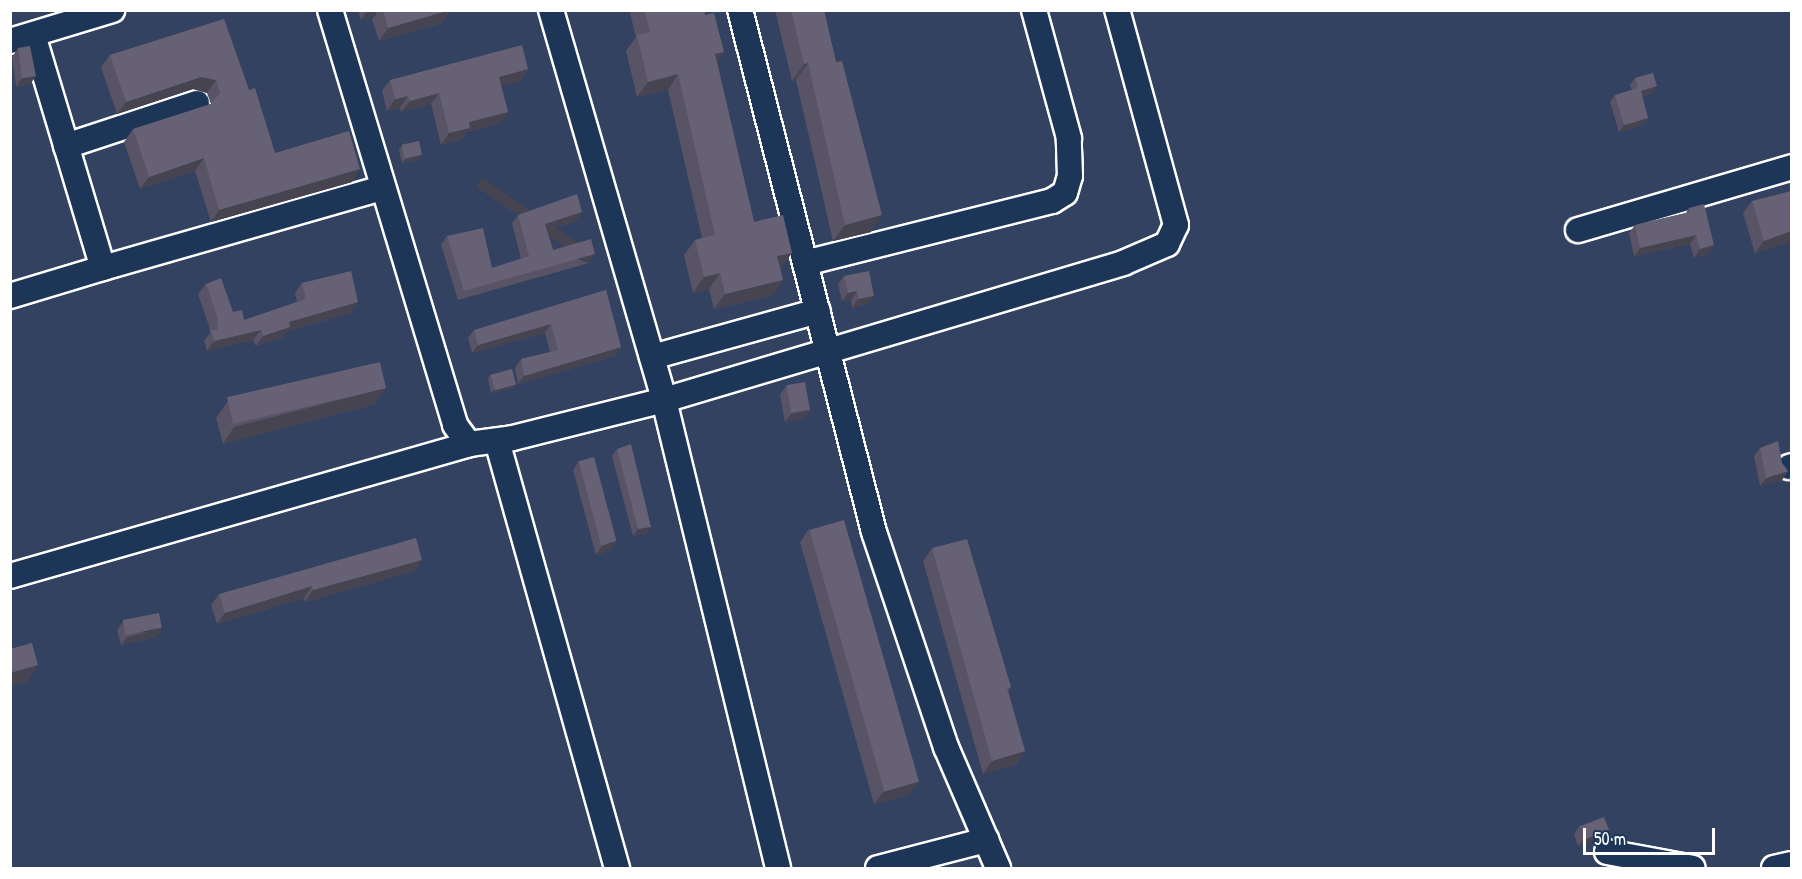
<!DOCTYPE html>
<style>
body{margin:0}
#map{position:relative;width:1802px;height:879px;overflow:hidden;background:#334260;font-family:"Patrick Hand",sans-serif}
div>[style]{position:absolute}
.roads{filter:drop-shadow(2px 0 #fff) drop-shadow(-2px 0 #fff) drop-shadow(0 2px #fff) drop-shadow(0 -2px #fff)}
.minor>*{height:24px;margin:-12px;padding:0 12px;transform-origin:12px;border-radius:12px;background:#1d3557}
.wall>*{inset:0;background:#585365}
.shaded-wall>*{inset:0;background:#474452;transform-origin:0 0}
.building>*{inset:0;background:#666175;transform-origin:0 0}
span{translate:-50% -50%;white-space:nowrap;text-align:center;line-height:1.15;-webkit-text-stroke:5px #1d3557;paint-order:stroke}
.frame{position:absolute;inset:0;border:12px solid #fff;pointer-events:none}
.scale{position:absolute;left:1583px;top:828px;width:132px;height:27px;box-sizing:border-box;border:3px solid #fff;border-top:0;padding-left:8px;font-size:18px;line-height:21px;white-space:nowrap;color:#fff;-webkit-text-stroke:4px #1d3557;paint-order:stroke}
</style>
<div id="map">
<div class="roads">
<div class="minor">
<div style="left:330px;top:10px;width:433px;rotate:73.2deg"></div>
<div style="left:455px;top:425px;width:24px;rotate:54deg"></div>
<div style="left:551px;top:10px;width:406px;rotate:73.8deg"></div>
<div style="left:664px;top:400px;width:482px;rotate:76.3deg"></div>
<div style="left:740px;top:10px;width:539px;rotate:75.6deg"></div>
<div style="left:874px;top:532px;width:227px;rotate:71.5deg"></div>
<div style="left:946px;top:747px;width:132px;rotate:66.7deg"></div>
<div style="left:33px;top:35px;width:243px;rotate:73.3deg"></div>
<div style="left:103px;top:268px;width:290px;rotate:-16deg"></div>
<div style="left:10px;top:41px;width:107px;rotate:-16.9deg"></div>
<div style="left:66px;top:146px;width:138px;rotate:-18.2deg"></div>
<div style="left:1578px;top:230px;width:223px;rotate:-16.4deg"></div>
<div style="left:805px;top:263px;width:255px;rotate:-14.1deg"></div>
<div style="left:1052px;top:201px;width:15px;rotate:-32deg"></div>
<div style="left:1065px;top:193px;width:18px;rotate:-74deg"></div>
<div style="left:1070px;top:176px;width:38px;rotate:-92deg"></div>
<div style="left:1069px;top:138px;width:133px;rotate:-105.3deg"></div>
<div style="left:10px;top:296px;width:97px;rotate:-16.8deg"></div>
<div style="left:652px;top:357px;width:172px;rotate:-15.5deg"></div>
<div style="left:497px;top:441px;width:444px;rotate:74.3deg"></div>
<div style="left:1789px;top:467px;width:3px;rotate:-18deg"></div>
<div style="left:10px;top:576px;width:478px;rotate:-16deg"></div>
<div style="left:469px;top:444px;width:44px;rotate:-7.8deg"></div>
<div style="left:513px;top:438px;width:156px;rotate:-14.1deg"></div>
<div style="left:664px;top:400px;width:479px;rotate:-16.6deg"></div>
<div style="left:1123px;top:263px;width:48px;rotate:-23.4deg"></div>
<div style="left:1167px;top:244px;width:21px;rotate:-65deg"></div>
<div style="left:1176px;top:225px;width:223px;rotate:-105.3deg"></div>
<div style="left:1607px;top:852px;width:87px;rotate:10.5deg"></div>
<div style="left:878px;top:868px;width:112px;rotate:-14.5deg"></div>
<div style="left:1774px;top:868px;width:18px;rotate:-13deg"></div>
</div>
</div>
<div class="wall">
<div style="clip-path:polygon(358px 10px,451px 10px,442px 23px,379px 41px,372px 19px,375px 16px,361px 20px)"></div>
<div style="clip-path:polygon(632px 10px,704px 10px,705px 15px,724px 52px,717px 61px,754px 222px,792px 253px,780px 268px,783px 280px,772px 295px,714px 309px,709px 289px,693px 293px,684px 255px,695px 240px,702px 238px,668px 90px,637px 97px,626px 51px,636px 37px,630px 13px)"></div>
<div style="clip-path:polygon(775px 10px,824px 10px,836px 62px,871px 232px,833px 241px,796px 80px,792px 81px)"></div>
<div style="clip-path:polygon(224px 19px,249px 90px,275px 153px,352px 182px,211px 222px,195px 171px,140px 189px,124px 142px,133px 129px,211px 104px,207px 93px,193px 89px,117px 114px,101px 67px,110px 55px)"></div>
<div style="clip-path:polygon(18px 48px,36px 76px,30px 84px,16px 87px,12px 57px)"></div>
<div style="clip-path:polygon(528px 69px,520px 81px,501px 86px,508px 112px,500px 123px,467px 132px,462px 139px,441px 145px,431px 104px,401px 112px,400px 108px,387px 111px,382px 91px,390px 80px)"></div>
<div style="clip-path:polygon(1635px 78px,1652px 93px,1642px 96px,1648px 118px,1643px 125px,1619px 132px,1610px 102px,1615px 95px,1632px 90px,1630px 85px)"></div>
<div style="clip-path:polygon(402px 146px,419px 159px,402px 163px,399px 150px)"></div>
<div style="clip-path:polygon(1791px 192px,1791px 241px,1755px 253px,1743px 213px,1752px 201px)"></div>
<div style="clip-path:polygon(1689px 208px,1708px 254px,1694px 258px,1690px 244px,1634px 256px,1629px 233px,1635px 225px,1686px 213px)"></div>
<div style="clip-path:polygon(518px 215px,576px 221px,547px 230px,553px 250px,589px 263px,458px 300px,441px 245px,447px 236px,492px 268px,521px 259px,512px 223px)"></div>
<div style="clip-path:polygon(844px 276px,868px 304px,852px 308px,851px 300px,842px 301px,838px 284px)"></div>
<div style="clip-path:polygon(302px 283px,358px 302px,351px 313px,287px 331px,283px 337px,256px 346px,253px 340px,207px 351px,204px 341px,210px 333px,209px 326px,198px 294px,206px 284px,233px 312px,244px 320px,297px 302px,295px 293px)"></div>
<div style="clip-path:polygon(606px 290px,621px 347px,615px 356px,518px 384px,515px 368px,521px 359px,550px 352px,545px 333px,472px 353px,468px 338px,474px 330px)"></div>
<div style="clip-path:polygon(491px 374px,516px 384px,512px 388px,491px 393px,488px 378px)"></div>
<div style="clip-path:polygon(786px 386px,810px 410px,804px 418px,785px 422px,780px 395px)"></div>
<div style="clip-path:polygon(386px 388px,375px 404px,223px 444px,216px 418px,228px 401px)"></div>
<div style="clip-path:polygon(1760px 448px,1782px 463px,1788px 471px,1782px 480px,1760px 486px,1754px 456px)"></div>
<div style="clip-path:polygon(617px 449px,646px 534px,633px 536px,612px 456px)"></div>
<div style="clip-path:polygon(579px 461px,611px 550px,596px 555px,573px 470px)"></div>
<div style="clip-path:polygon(809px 529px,918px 782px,909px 795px,874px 804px,800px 542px)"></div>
<div style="clip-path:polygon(932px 548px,1011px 687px,1008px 691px,1025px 751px,1017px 764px,983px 774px,923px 561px)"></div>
<div style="clip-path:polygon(422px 560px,414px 571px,305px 602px,304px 598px,217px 624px,211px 605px,219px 594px)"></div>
<div style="clip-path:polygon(123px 622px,156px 637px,121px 645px,117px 630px)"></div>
<div style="clip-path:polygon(1580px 825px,1603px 838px,1578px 846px,1574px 834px)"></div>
</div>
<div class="shaded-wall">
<div style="clip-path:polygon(369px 10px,378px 10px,375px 16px,361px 20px,367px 11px)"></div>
<div style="clip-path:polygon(451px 10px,442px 23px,379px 41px,388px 28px)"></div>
<div style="clip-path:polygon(724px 52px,713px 67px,715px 54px)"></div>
<div style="clip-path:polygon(808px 63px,796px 80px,792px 81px,804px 64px)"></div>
<div style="clip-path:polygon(528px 69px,520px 81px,491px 89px,499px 77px)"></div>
<div style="clip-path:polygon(678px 74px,668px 90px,637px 97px,648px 82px)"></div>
<div style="clip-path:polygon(36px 76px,30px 84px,16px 87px,22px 78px)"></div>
<div style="clip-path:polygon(201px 77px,216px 80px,207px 93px,193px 89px,117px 114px,126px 102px)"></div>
<div style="clip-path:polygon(1657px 86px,1652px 93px,1636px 98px,1641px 91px)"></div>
<div style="clip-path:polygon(439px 93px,431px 104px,401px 112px,410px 101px)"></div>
<div style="clip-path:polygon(408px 96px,400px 108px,387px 111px,395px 99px)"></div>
<div style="clip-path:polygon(508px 112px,500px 123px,467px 132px,462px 139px,441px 145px,449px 133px,469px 122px)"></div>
<div style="clip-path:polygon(1648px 118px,1643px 125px,1619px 132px,1624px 125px)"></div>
<div style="clip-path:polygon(422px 155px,419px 159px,402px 163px,405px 159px)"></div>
<div style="clip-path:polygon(204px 158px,195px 171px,140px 189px,149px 177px)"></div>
<div style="clip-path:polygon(360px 169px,352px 182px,211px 222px,219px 210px)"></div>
<div style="clip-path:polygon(582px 212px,576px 221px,539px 232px,545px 224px)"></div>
<div style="clip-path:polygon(882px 215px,871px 232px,833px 241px,845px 225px)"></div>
<div style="clip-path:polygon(1791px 231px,1791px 241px,1755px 253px,1764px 241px)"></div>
<div style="clip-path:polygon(1696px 235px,1690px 244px,1634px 256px,1640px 248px)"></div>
<div style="clip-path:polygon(1714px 245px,1708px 254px,1694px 258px,1700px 249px)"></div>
<div style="clip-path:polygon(792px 253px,781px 268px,766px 272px,777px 256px)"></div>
<div style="left:595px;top:254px;width:11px;height:136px;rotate:124deg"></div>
<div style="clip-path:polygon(720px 273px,709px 289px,693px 293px,704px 277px)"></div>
<div style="clip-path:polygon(783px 280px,772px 295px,714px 309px,725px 294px)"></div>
<div style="clip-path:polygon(857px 291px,851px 300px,842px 301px,848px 293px)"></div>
<div style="clip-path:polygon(874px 296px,868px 304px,852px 308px,858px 299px)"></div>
<div style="clip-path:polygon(358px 302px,351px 313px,287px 331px,283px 337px,256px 346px,263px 336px,289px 322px)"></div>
<div style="clip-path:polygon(551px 324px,545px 333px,472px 353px,478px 345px)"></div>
<div style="clip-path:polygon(261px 330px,253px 340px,207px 351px,214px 341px)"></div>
<div style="clip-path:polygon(621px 347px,615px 356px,518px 384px,524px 376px)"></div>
<div style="clip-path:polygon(516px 384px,512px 388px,491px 393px,495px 389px)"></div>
<div style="clip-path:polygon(386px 388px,375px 404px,223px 444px,234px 427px)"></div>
<div style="clip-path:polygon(810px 410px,804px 418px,785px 422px,791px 414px)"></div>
<div style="clip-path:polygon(1788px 471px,1782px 480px,1760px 486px,1766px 478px)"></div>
<div style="clip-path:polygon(651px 527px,646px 534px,633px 536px,638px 529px)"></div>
<div style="clip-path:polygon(617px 541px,611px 550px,596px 555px,602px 546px)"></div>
<div style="clip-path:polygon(422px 560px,414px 571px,305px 602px,313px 590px)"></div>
<div style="clip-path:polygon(312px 586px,304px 598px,217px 624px,225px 613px)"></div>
<div style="clip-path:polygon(162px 628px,156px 637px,121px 645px,127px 637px)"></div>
<div style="clip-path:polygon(38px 665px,27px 682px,10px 686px,10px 673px)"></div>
<div style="clip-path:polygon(1025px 751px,1017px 764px,983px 774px,992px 761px)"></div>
<div style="clip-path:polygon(918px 782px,909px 795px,874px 804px,883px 792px)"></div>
<div style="clip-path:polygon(1609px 830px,1603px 838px,1578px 846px,1584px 838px)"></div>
</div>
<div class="building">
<div style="clip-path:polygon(383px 10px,450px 10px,388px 28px)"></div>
<div style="clip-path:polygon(644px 10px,704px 10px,705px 15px,714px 13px,724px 52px,715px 54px,754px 222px,783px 215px,792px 253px,777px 256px,783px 280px,725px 294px,720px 273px,704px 277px,695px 240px,715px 235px,678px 74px,648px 82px,637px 35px,650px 32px)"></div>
<div style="clip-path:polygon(791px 10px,824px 10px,836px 62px,842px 61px,882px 215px,845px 225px,808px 63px,804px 64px)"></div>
<div style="clip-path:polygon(224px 19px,249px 90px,255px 88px,275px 153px,349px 131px,360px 169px,219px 210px,204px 158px,149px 177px,133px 129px,211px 104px,220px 93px,216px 80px,201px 77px,126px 102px,110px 55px)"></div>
<div style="clip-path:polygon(522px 45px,528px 69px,499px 77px,508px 112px,469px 122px,470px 128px,449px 133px,439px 93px,410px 101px,408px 96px,395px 99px,390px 80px)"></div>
<div style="clip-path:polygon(30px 46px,36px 76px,22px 78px,18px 48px)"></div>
<div style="clip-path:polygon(1653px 73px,1657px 86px,1641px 91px,1648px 118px,1624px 125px,1615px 95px,1638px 88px,1635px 78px)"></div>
<div style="left:419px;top:141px;width:14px;height:18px;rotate:78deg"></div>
<div style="clip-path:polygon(1791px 191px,1791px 231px,1764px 241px,1752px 201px)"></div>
<div style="clip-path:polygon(577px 194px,582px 212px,545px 224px,553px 250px,591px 239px,595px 254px,464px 291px,447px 236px,483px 228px,492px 268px,529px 256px,518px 215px)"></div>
<div style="clip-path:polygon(1704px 204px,1714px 245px,1700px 249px,1696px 235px,1640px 248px,1635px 225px,1690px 212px,1689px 208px)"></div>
<div style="clip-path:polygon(351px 271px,358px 302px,289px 322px,290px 327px,263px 336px,261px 330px,214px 341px,211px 331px,218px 329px,217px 316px,206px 284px,221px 278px,233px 312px,242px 310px,244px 320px,306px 299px,302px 283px)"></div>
<div style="clip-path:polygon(869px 271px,874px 296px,858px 299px,857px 291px,848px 293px,844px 276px)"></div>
<div style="clip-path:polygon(606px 290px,621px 347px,524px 376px,521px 359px,558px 350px,551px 324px,478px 345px,474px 330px)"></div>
<div style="left:380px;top:362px;width:27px;height:157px;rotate:77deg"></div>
<div style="left:512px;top:369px;width:16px;height:22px;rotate:75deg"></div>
<div style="left:805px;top:382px;width:28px;height:19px;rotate:80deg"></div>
<div style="clip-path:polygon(1778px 441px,1782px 463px,1788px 471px,1766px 478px,1760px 448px)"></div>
<div style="clip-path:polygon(631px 444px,651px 527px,638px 529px,617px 449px)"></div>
<div style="left:594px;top:457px;width:87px;height:16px;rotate:75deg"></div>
<div style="left:844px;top:520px;width:272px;height:36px;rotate:74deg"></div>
<div style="clip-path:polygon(416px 538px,422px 560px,313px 590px,312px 586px,225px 613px,219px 594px)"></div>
<div style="clip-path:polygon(967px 539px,1011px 687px,1007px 688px,1025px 751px,992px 761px,932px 548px)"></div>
<div style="left:159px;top:613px;width:15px;height:37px;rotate:79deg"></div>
<div style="clip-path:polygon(32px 643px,38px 665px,10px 673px,10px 649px)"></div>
<div style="left:1604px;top:817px;width:14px;height:25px;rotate:69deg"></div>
</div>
<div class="frame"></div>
<div class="scale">50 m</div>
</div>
